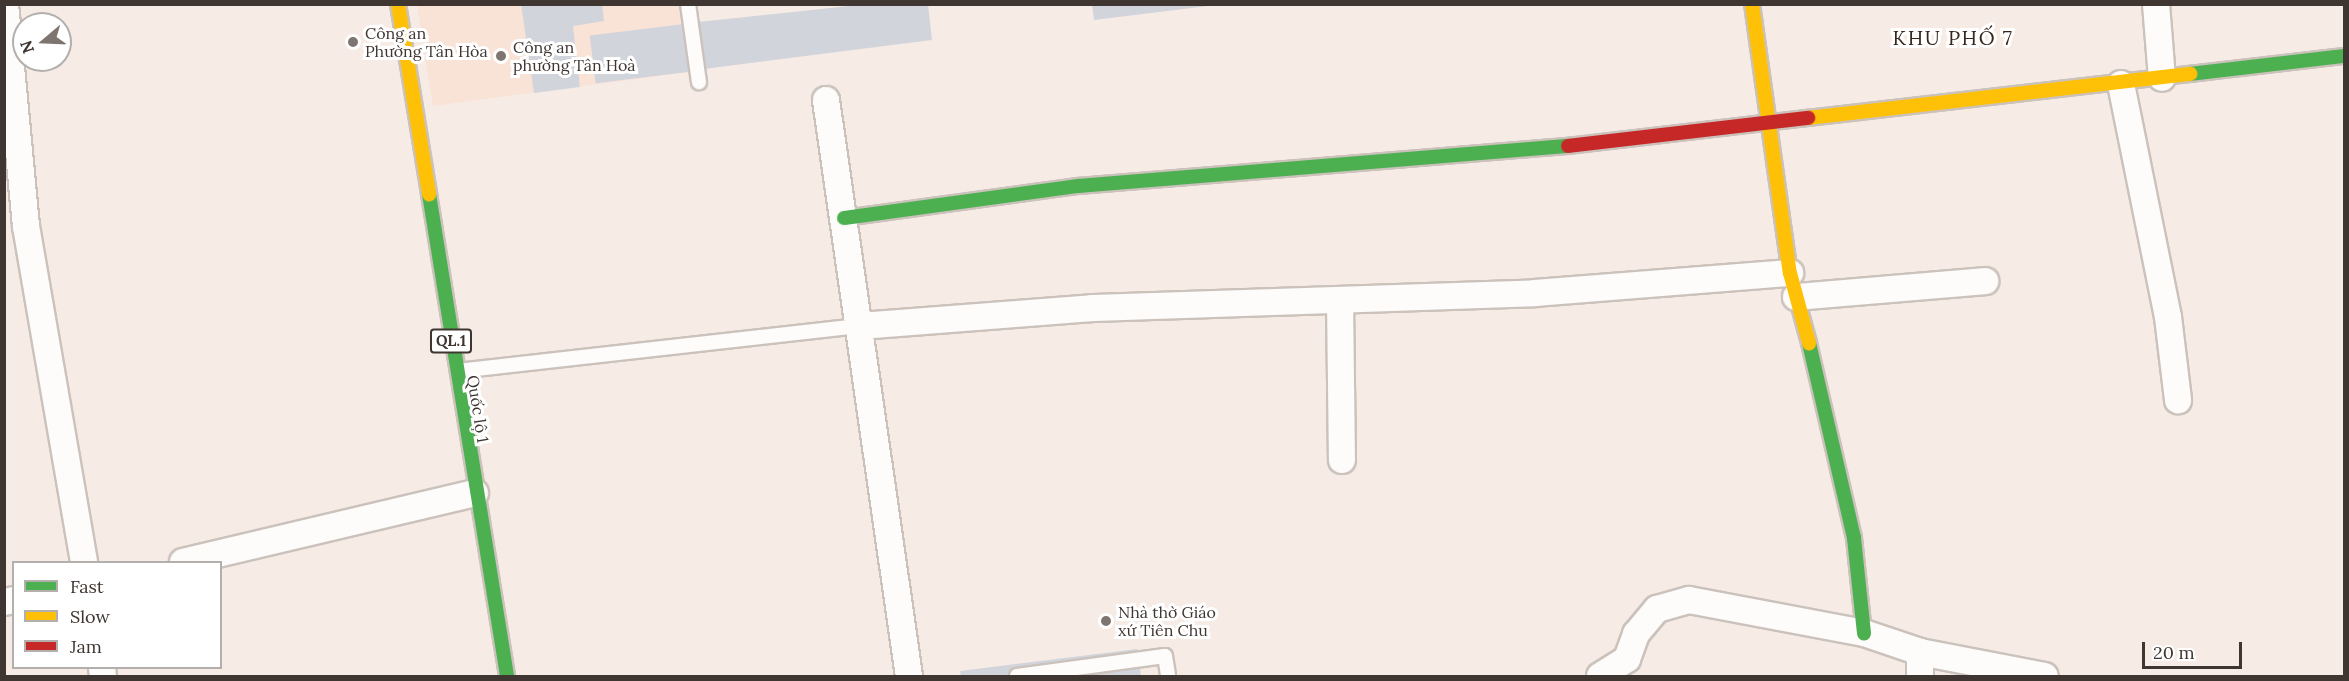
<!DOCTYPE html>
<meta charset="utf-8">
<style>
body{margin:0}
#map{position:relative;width:2349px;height:681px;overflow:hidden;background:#f6ebe5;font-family:Lora,serif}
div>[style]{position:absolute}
.built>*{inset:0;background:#f9e3d7}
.building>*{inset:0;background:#d2d4dc;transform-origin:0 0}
.roads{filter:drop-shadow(2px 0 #cbc2bc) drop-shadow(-2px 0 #cbc2bc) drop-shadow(0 2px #cbc2bc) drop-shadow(0 -2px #cbc2bc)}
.lane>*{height:14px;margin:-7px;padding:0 7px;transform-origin:7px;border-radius:7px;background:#fefcfb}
.street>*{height:26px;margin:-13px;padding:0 13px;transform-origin:13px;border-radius:13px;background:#fefcfb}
.fast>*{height:14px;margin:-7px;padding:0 7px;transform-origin:7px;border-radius:7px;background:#4caf50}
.slow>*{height:14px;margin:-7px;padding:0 7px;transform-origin:7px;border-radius:7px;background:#ffc107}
.jam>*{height:14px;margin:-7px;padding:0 7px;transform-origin:7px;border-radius:7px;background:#c62828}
.dots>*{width:16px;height:16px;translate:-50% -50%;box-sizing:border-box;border:3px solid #fff;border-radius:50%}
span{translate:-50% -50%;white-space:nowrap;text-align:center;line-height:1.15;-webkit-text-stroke:6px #fff;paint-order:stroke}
.shield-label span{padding:2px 4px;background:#fff;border:2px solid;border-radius:4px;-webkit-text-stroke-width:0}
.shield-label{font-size:15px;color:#3f3631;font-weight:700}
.poi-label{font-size:16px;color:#3f3631}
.left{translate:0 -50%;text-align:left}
.street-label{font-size:16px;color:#3f3631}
.quarter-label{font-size:20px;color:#37261b;letter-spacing:1.5px}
.frame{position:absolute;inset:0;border:6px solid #3f3631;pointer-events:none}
.legend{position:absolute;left:12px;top:561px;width:210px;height:108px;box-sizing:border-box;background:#fff;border:2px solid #b2afad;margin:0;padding:8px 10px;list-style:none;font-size:18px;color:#3f3631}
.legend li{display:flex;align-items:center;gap:12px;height:30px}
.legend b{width:30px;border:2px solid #b2afad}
.north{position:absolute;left:12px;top:12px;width:60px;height:60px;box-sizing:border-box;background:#fff;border:2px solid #b2afad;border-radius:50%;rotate:251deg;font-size:16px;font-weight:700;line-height:24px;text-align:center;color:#3f3631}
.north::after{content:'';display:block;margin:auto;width:21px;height:27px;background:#7f7570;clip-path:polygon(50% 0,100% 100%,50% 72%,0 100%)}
.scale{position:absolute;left:2142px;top:642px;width:100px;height:27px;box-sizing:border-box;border:3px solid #3f3631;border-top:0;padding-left:8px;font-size:18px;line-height:21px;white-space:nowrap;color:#3f3631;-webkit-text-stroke:4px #fff;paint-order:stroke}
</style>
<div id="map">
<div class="built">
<div style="clip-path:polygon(417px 5px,681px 5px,690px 72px,433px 106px)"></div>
</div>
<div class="building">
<div style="clip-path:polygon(521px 4px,602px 4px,604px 21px,573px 26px,580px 87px,534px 93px)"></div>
<div style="clip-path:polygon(868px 4px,928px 4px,932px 40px,704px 69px,698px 22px)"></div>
<div style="clip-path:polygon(1092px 4px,1208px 4px,1208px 6px,1094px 20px)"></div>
<div style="left:684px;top:24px;width:48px;height:95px;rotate:83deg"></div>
<div style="clip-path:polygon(1137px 649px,1141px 676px,961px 676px,960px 671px)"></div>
</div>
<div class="roads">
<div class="lane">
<div style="left:688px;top:4px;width:79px;rotate:82deg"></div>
<div style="left:458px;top:371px;width:405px;rotate:-6.4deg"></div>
<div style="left:1017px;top:676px;width:149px;rotate:-7.7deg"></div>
<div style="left:1165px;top:656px;width:20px;rotate:81deg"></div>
</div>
<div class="street">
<div style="left:5px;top:4px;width:223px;rotate:84.6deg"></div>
<div style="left:26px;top:226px;width:341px;rotate:80.2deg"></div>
<div style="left:2156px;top:4px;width:74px;rotate:85.4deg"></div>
<div style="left:2121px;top:84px;width:238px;rotate:78.6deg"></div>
<div style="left:2168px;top:317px;width:84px;rotate:83.1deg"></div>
<div style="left:826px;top:100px;width:582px;rotate:81.8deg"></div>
<div style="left:1796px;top:297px;width:190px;rotate:-4.8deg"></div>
<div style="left:1340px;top:300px;width:160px;rotate:89.3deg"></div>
<div style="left:860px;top:326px;width:233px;rotate:-4.4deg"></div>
<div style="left:1092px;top:308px;width:443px;rotate:-1.9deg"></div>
<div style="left:1535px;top:293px;width:256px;rotate:-4.5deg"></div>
<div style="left:183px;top:562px;width:300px;rotate:-13.3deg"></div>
<div style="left:4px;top:602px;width:10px;rotate:-11deg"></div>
<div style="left:1920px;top:652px;width:24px;rotate:90deg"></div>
<div style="left:102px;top:668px;width:8px;rotate:83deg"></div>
<div style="left:1600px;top:676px;width:32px;rotate:-32deg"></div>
<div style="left:1627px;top:659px;width:27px;rotate:-70deg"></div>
<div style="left:1636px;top:634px;width:33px;rotate:-50deg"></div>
<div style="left:1657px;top:609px;width:33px;rotate:-16deg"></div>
<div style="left:1689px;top:600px;width:178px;rotate:10.7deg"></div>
<div style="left:1864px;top:633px;width:59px;rotate:18.7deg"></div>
<div style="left:1920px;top:652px;width:127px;rotate:10.9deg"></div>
</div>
<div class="fast">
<div style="left:2190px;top:74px;width:155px;rotate:-6.7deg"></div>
<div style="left:429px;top:194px;width:488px;rotate:80.8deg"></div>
<div style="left:844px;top:218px;width:237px;rotate:-7.8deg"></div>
<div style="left:1079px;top:186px;width:491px;rotate:-4.7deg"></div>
<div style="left:1809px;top:343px;width:200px;rotate:77deg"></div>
<div style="left:1854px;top:538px;width:96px;rotate:84deg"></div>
</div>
<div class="slow">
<div style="left:398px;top:4px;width:193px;rotate:80.7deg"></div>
<div style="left:1752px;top:4px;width:272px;rotate:82deg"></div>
<div style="left:1790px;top:273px;width:73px;rotate:74.8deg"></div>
<div style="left:1808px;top:118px;width:385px;rotate:-6.6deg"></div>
</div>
<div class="jam">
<div style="left:1568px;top:146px;width:242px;rotate:-6.7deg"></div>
</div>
</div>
<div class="dots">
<div style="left:353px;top:42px;background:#7f7570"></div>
<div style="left:501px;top:56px;background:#7f7570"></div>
<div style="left:1106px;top:621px;background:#7f7570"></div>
</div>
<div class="shield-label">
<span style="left:451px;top:341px">QL.1</span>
</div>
<div class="poi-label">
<span class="left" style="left:365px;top:42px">Công an<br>Phường Tân Hòa</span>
<span class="left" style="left:513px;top:56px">Công an<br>phường Tân Hoà</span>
<span class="left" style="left:1118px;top:621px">Nhà thờ Giáo<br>xứ Tiên Chu</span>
</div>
<div class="street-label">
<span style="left:478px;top:409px;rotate:81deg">Quốc lộ 1</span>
</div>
<div class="quarter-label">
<span style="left:1953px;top:37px">KHU PHỐ 7</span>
</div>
<div class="frame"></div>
<ul class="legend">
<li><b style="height:8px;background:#4caf50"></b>Fast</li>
<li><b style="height:8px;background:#ffc107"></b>Slow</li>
<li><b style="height:8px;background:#c62828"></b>Jam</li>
</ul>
<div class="north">N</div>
<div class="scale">20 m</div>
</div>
